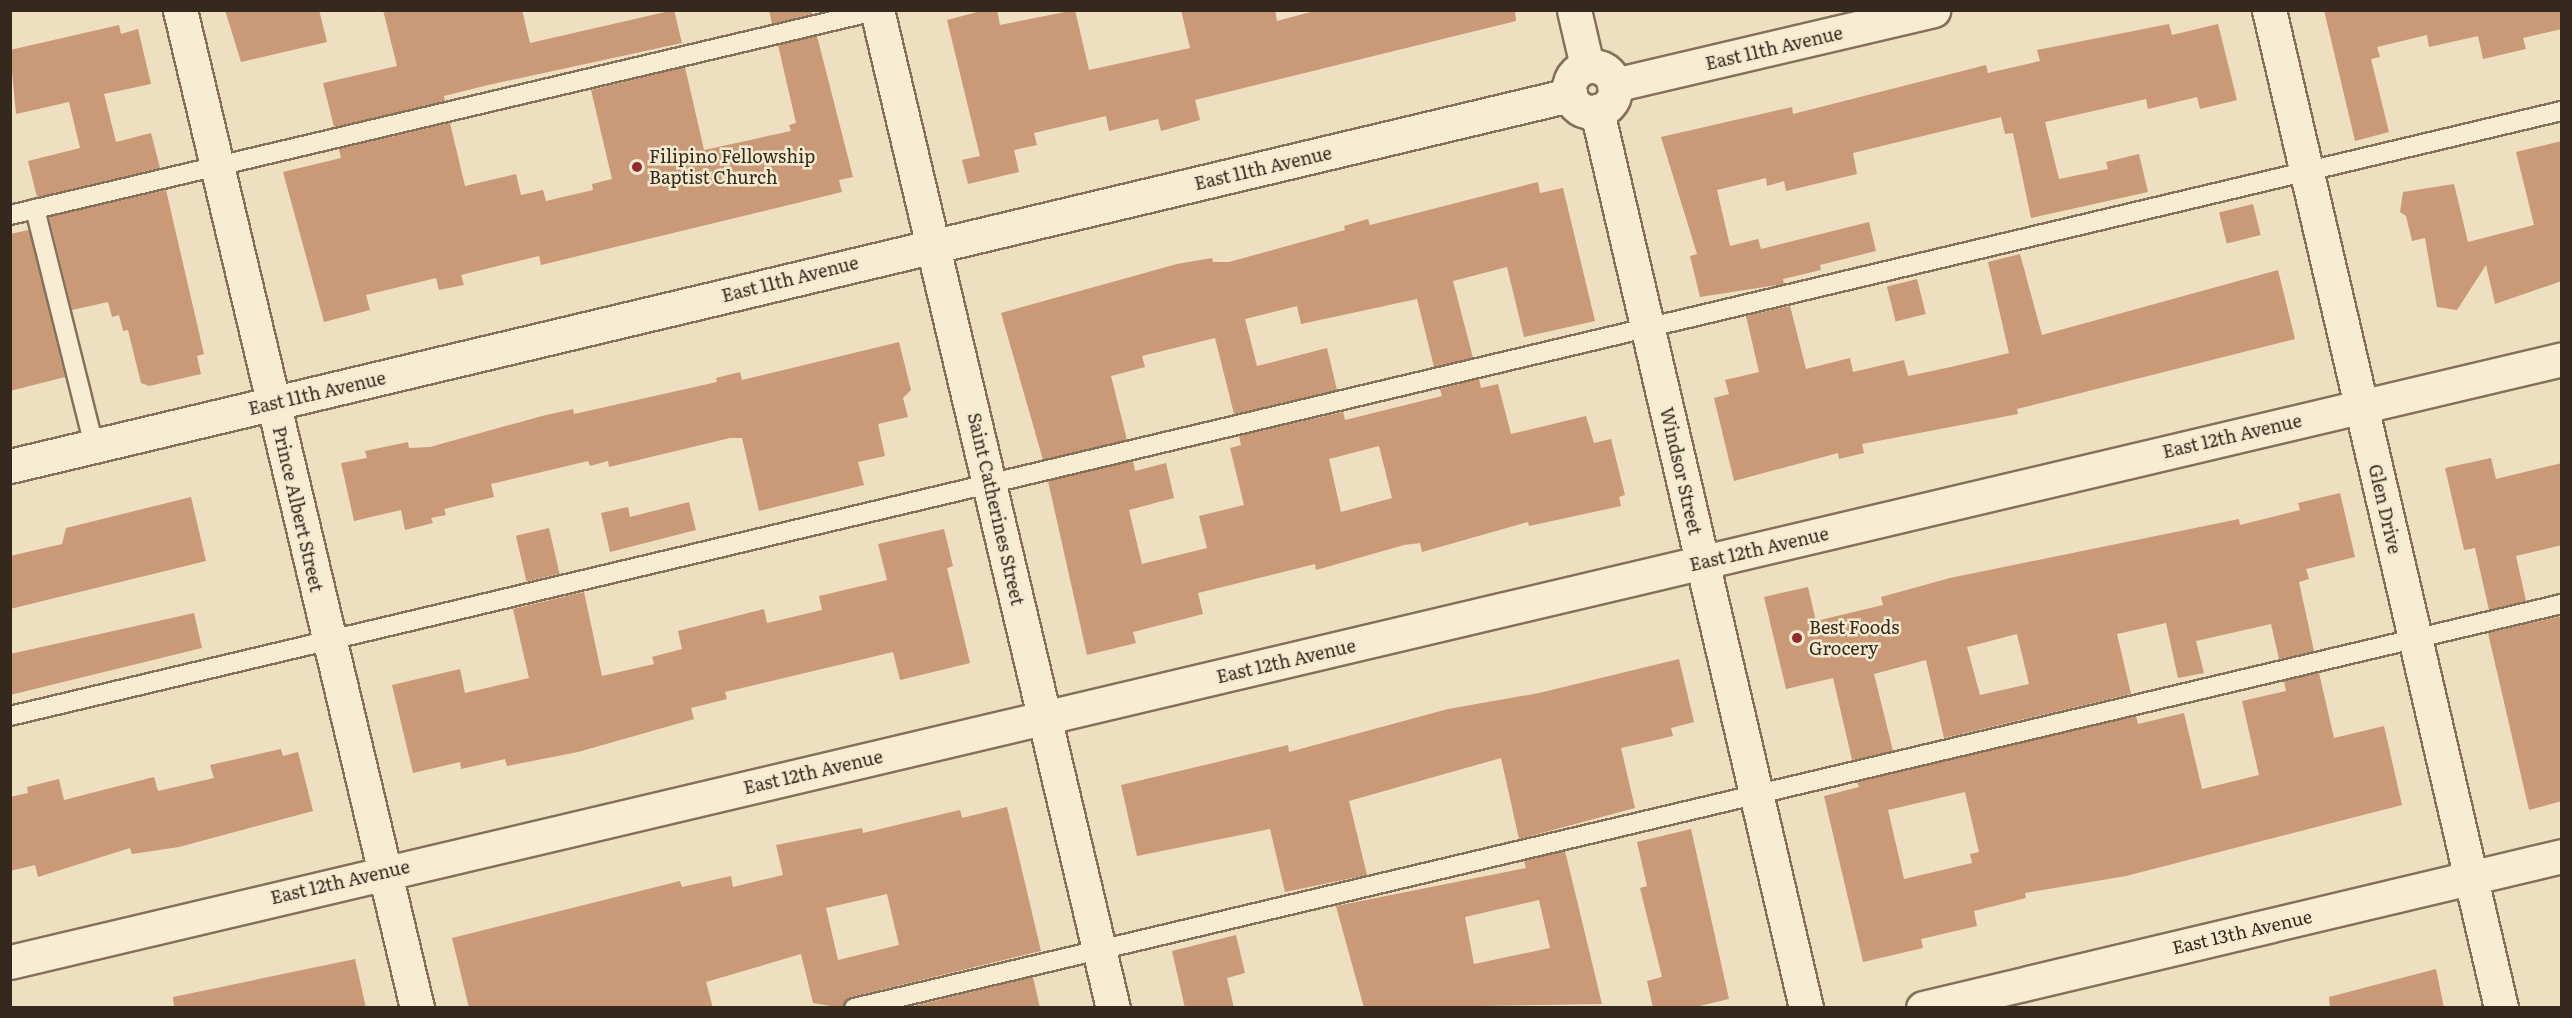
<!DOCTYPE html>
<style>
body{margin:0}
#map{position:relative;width:2572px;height:1018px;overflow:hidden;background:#eddfc0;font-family:Literata,serif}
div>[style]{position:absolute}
.building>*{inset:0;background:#ca9977;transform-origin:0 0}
.roads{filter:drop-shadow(2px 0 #857059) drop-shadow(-2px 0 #857059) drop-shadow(0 2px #857059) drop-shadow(0 -2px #857059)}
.service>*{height:18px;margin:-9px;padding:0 9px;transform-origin:9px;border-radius:9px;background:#f8edd3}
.minor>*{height:33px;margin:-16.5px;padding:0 16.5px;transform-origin:16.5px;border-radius:16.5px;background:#f8edd3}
.minor>.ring{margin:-16.5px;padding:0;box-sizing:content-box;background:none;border:33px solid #f8edd3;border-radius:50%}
.tertiary>*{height:33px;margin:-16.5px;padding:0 16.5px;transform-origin:16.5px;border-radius:16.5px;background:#f8edd3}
.dots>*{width:16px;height:16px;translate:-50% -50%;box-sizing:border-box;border:3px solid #f4ead0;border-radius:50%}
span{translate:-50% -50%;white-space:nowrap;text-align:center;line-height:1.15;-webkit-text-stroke:5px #f4ead0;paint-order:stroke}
.street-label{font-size:18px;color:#35291d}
.poi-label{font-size:18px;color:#35291d}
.left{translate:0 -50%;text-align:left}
.frame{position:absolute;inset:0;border:12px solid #35291d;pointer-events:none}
</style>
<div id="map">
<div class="building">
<div style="clip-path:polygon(225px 10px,319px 10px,327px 42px,241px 62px)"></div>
<div style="clip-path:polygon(383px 10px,522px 10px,530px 43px,674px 10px,682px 43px,488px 85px,444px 96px,445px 101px,334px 127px,323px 83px,397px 66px)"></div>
<div style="clip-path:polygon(769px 10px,811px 10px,812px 14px,772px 24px)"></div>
<div style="clip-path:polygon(985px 10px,997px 10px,1000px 25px,1075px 10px,1089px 70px,1190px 48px,1181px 10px,1275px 10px,1277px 21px,1318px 10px,1515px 10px,1516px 21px,1195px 100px,1200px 120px,1161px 131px,1158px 119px,1109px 131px,1106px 116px,1034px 133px,1037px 145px,1014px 150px,1019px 172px,968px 184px,962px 160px,980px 156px,947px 20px)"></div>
<div style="clip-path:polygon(2324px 10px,2562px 10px,2562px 29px,2523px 38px,2526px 49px,2483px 59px,2478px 36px,2429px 47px,2427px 35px,2377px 47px,2380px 57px,2371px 59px,2389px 132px,2355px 141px)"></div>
<div style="clip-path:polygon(2169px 24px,2172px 35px,2218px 24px,2237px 100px,2200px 109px,2197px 97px,2148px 109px,2146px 99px,2045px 122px,2059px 179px,2108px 169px,2106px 162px,2139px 154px,2148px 192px,2031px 218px,2013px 133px,2005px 134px,2001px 117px,1853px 153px,1857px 174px,1786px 191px,1784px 181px,1767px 186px,1766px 178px,1717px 190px,1730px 246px,1758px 239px,1761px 249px,1869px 222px,1876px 251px,1820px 265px,1821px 270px,1783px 279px,1784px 284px,1700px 297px,1690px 256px,1697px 254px,1661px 137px,1792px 107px,1793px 114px,1986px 65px,1988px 73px,2040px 61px,2037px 50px)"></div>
<div style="clip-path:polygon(119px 25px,121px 34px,138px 29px,151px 84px,104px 94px,116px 142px,151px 133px,160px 168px,37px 197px,28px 161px,80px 148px,69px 102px,16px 114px,10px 50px)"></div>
<div style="clip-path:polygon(817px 36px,853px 177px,839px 180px,842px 192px,541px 265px,539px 256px,461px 275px,464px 285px,439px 290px,436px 278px,366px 295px,370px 310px,324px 322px,283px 172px,341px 158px,339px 149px,450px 123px,465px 186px,516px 174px,521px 195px,543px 190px,546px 201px,593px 190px,592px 184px,612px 179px,591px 90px,685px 67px,704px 150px,791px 131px,789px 125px,796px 123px,778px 45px)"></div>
<div style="clip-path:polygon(2562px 141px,2562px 281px,2495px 304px,2486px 265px,2457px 310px,2437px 307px,2425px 238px,2412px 241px,2406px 216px,2400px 212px,2403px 192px,2454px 184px,2468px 242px,2534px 225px,2516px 152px)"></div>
<div style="clip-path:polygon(1538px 182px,1540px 193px,1563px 188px,1595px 321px,1524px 337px,1507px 267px,1453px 281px,1473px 358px,1434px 367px,1417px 299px,1301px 324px,1297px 306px,1245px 319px,1257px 366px,1327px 348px,1337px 390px,1234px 414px,1215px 338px,1142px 356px,1145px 367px,1111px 376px,1127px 440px,1043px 460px,1001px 313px,1177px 264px,1212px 258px,1213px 262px,1229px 262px,1345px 230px,1344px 226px,1368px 219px,1370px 225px)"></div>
<div style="clip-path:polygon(166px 190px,204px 354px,197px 356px,201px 374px,149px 386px,141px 383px,128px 330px,123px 331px,119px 315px,112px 317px,108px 302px,72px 310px,49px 217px)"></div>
<div style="left:2253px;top:204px;width:32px;height:35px;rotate:76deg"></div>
<div style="clip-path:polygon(29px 230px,65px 377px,10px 391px,10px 234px)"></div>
<div style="clip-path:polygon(2020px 254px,2042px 335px,2278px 270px,2295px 339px,2017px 409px,2018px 414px,1862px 444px,1864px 453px,1839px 459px,1838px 453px,1734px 481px,1714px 398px,1729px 394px,1725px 380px,1759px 372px,1746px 316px,1790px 306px,1806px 369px,1850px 358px,1853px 372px,1904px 360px,1908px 376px,1951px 367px,2009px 353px,1988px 262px)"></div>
<div style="left:1917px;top:279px;width:36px;height:31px;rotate:76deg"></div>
<div style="clip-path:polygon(899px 342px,911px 390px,903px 398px,908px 417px,878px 424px,885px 456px,858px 462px,864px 485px,759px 511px,742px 438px,730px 438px,609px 467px,608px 461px,590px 466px,588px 461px,491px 484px,494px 497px,444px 509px,446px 515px,431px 518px,433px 523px,405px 530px,401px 510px,354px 521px,341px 463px,367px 458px,365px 451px,408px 442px,409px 448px,430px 447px,542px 416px,573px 409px,574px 414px,717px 382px,716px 378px,740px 372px,742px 380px)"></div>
<div style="clip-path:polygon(evenodd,1479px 379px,1481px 388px,1498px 384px,1511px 434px,1586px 416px,1594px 443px,1611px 439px,1625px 495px,1619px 497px,1621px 506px,1529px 526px,1528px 522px,1422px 552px,1420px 543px,1404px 545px,1316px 570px,1315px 564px,1198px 593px,1203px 614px,1133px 632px,1136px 643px,1087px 655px,1048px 481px,1133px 461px,1135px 471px,1166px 463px,1174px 498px,1129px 510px,1142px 564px,1207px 548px,1199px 516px,1244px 505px,1230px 448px,1241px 445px,1239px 436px,1343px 412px,1345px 420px,1442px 396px,1440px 389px,1479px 379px,1379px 446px,1392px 498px,1341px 512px,1329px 459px,1379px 446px)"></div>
<div style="clip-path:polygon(2491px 458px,2496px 479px,2562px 463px,2562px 545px,2516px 556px,2526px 601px,2489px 610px,2475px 548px,2464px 550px,2445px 468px)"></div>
<div style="clip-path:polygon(evenodd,2340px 493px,2355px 557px,2306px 569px,2309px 579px,2299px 582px,2314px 651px,2279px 659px,2271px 624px,2196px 641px,2204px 673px,2178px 678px,2166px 623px,2117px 634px,2131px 694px,1944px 738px,1926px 660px,1874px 674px,1893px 751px,1852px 760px,1833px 678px,1786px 689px,1764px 597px,1808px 587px,1816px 621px,1883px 605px,1881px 597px,1950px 578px,2239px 519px,2240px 525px,2300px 510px,2298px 503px,2340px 493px,2017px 634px,2029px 684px,1980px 695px,1967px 647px,2017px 634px)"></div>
<div style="clip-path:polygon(191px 497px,206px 561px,10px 609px,10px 556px,62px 544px,66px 528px)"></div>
<div style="clip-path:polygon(689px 502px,696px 530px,610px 552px,601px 513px,628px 507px,630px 517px)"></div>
<div style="left:549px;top:528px;width:47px;height:34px;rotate:77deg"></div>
<div style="clip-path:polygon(944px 529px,953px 566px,947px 568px,970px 663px,900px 680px,893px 652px,725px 692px,727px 699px,691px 708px,694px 719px,578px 752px,507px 766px,505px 759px,461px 769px,460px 762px,413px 773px,392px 685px,460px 669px,465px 693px,529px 678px,513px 609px,584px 592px,602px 676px,654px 664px,652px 657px,682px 649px,678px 631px,764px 609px,767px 623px,822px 610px,819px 596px,887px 580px,878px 544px)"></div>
<div style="clip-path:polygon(194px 613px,202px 648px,10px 695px,10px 654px)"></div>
<div style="clip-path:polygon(2562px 616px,2562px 801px,2529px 810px,2488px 633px)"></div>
<div style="clip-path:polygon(1679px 659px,1694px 722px,1671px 728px,1673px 736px,1621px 748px,1635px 808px,1519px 839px,1501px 758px,1349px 801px,1367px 875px,1285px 892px,1270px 829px,1137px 856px,1121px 785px,1288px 745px,1289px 752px,1448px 709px,1539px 693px)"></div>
<div style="clip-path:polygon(evenodd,2319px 673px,2334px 738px,2384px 726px,2402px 805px,2126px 876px,2025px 893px,2026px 898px,1974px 911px,1977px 926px,1921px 939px,1923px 948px,1863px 962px,1824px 796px,1859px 787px,1857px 782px,2136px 716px,2138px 724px,2184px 713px,2202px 789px,2259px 775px,2242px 701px,2286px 691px,2284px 681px,2319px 673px,1965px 792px,1979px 852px,1970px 854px,1972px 863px,1904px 879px,1888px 810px,1965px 792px)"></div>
<div style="clip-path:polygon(281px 749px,283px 756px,298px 752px,313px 811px,179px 847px,132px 854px,130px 848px,38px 877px,35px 865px,10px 871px,10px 797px,28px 793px,27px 787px,59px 779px,64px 800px,154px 777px,158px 791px,214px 778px,210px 765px)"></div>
<div style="clip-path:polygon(evenodd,1007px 807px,1041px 951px,851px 997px,843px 1008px,813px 1003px,801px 954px,706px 982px,713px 1008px,469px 1008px,452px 938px,680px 881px,682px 887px,731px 876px,733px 887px,783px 875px,776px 845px,862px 828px,863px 833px,960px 810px,962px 818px,1007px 807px,887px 894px,899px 945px,838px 960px,826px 908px,887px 894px)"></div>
<div style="clip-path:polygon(1691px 829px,1729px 999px,1691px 1008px,1653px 1008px,1647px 981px,1662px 977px,1640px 888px,1647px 886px,1637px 842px)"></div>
<div style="clip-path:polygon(evenodd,1565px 851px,1602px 1004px,1364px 1008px,1336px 906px,1526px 868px,1524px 861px,1565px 851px,1539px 900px,1550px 948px,1474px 964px,1465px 917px,1539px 900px)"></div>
<div style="clip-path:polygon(1236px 935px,1245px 973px,1227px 978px,1234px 1008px,1185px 1008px,1172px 951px)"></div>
<div style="clip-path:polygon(355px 959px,366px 1008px,174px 1008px,173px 997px)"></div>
<div style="clip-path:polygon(2436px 969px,2444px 1008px,2330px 1008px,2329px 997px)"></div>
<div style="clip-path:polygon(1033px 977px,1040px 1008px,905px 1008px)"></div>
</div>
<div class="roads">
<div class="service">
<div style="left:35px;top:209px;width:244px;rotate:76deg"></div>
<div style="left:10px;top:215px;width:893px;rotate:-13.27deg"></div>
<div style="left:10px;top:716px;width:2623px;rotate:-13.34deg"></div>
<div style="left:854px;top:1008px;width:1755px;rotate:-13.31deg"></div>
</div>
<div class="minor">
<div style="left:180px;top:10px;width:1026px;rotate:76.64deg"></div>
<div style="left:877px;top:10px;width:1026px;rotate:76.7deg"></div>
<div style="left:1574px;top:10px;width:57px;rotate:76.9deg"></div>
<div style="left:2269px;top:10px;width:1025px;rotate:76.91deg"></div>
<div class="ring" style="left:1569px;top:66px;width:13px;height:13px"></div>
<div style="left:1614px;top:85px;width:328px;rotate:-13.2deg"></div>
<div style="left:1597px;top:111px;width:921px;rotate:76.88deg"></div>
<div style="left:10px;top:466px;width:1604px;rotate:-13.38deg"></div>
<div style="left:1923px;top:1008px;width:657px;rotate:-13.38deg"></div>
</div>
<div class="tertiary">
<div style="left:10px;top:962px;width:2622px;rotate:-13.29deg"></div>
</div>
</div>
<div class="dots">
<div style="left:637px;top:167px;background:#932a2b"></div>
<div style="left:1797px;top:638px;background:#932a2b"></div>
</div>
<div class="street-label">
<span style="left:1774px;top:48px;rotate:-13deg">East 11th Avenue</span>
<span style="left:1263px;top:168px;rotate:-13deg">East 11th Avenue</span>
<span style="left:790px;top:279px;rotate:-14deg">East 11th Avenue</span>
<span style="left:317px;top:393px;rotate:-13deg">East 11th Avenue</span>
<span style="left:2232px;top:436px;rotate:-13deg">East 12th Avenue</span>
<span style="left:1681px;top:471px;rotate:77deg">Windsor Street</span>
<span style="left:298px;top:509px;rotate:77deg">Prince Albert Street</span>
<span style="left:996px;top:509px;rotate:77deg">Saint Catherines Street</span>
<span style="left:2385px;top:509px;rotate:77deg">Glen Drive</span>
<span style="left:1759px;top:549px;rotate:-13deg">East 12th Avenue</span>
<span style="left:1286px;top:661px;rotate:-13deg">East 12th Avenue</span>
<span style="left:813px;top:772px;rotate:-13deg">East 12th Avenue</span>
<span style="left:340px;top:882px;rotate:-13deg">East 12th Avenue</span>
<span style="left:2242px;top:932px;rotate:-13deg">East 13th Avenue</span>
</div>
<div class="poi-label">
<span class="left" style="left:649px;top:167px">Filipino Fellowship<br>Baptist Church</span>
<span class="left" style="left:1809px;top:638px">Best Foods<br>Grocery</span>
</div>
<div class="frame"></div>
</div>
